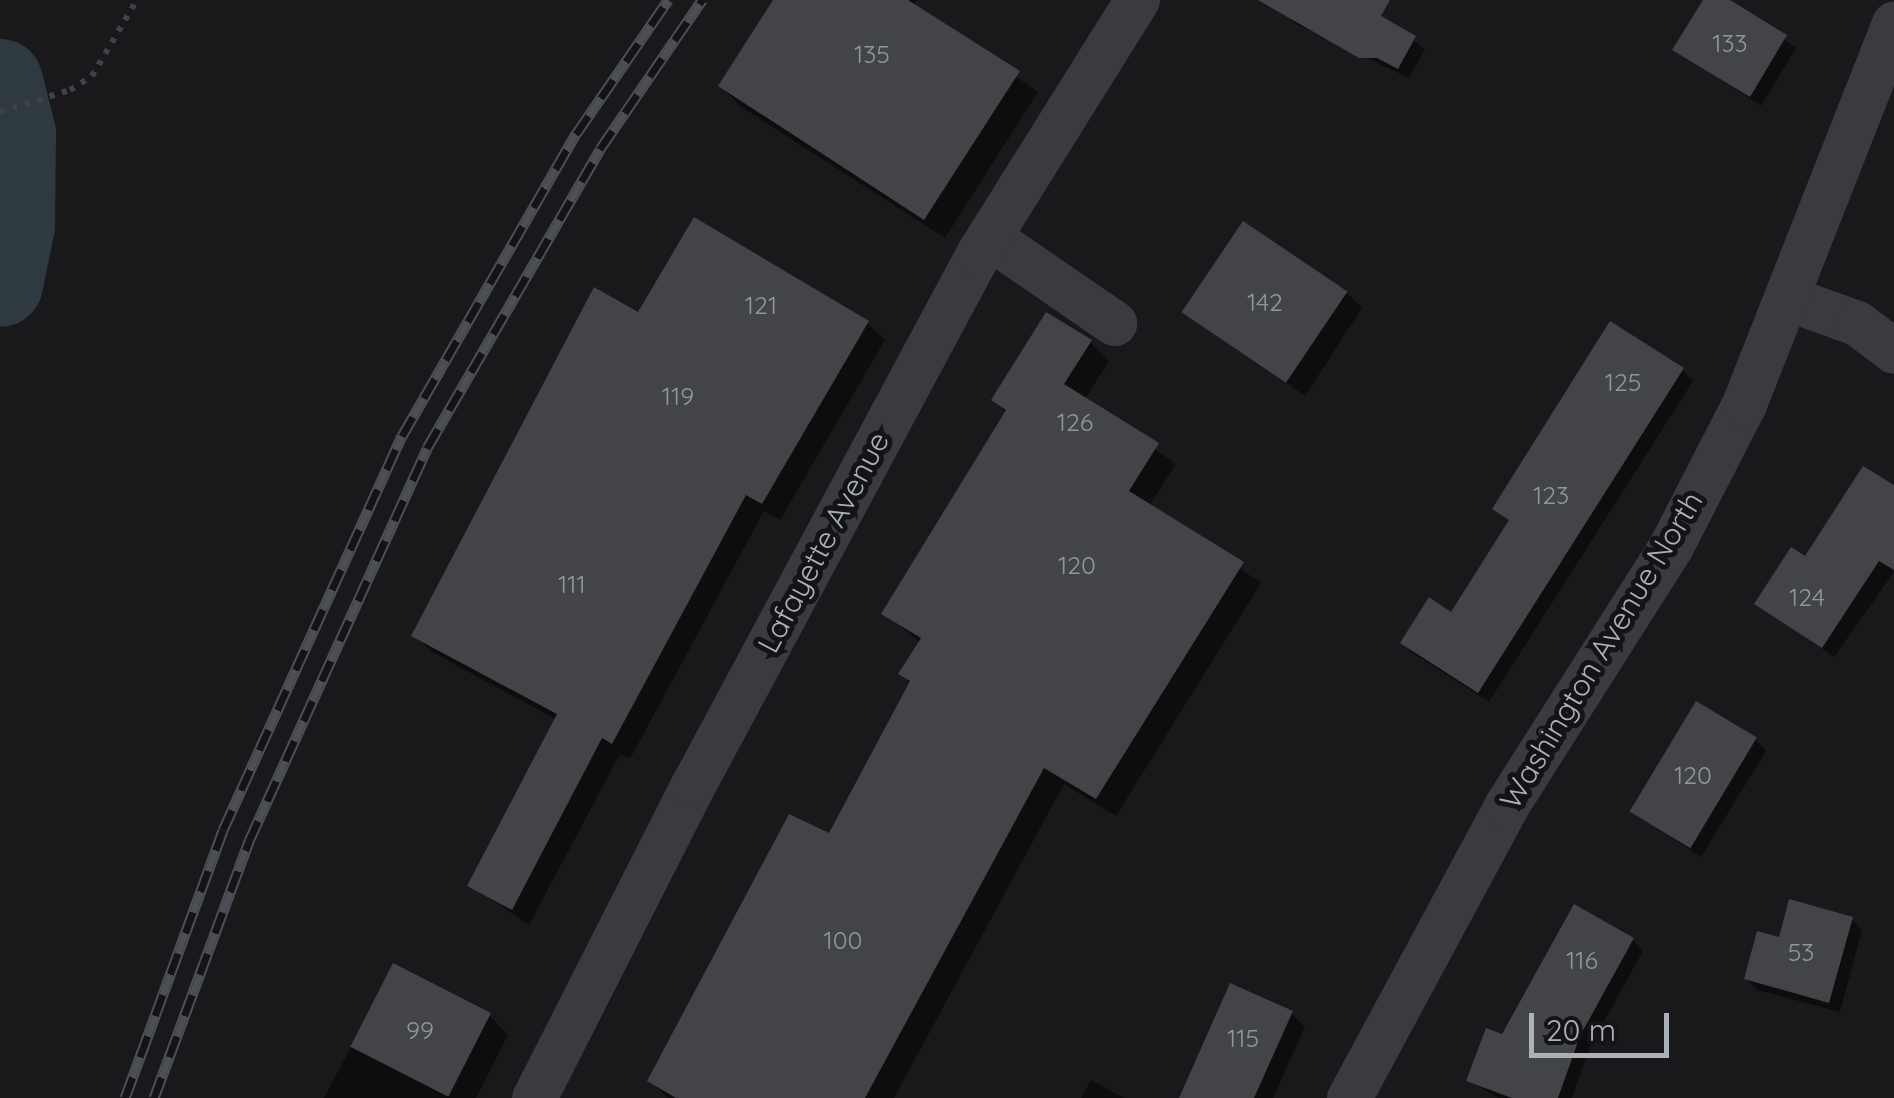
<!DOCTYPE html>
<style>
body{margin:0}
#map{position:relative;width:1894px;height:1098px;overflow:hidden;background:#19191b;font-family:Quicksand,sans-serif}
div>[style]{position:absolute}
.shadow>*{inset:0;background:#0007}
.river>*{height:85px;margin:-42.5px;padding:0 42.5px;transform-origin:42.5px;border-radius:42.5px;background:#2e3940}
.building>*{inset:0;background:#434448;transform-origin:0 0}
.path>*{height:6px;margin-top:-3px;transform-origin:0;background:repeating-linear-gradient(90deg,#404248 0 5px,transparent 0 13px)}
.minor>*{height:45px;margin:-22.5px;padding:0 22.5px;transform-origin:22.5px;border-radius:22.5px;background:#3a3b41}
.rail>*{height:11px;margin-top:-5.5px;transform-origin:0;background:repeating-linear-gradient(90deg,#141416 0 22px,#4d4f56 0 44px);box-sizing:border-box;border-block:2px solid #4d4f56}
span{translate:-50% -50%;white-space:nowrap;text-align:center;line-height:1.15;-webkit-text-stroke:10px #141416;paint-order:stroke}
.number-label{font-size:25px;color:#91969e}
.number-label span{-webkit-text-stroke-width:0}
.street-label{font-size:30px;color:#abb1bb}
.scale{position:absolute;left:1529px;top:1013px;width:140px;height:45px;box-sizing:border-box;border:5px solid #abb1bb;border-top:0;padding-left:12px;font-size:30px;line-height:35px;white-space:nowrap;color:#abb1bb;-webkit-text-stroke:8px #141416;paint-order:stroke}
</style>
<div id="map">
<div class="shadow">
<div style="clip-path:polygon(776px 0,917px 0,913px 6px,1038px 92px,945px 238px,740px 106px,721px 86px)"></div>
<div style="clip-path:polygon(1293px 0,1357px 0,1425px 49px,1409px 78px,1296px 24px,1285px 14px)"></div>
<div style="clip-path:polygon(1706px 0,1725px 0,1796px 48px,1761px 106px,1676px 50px)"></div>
<div style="clip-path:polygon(1347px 293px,1362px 308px,1305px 396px,1186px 312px)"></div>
<div style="clip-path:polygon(639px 315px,867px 323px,885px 340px,780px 520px,764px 511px,630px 759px,620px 754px,529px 925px,470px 885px,557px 720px,432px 652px,414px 635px)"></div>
<div style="clip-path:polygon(1090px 342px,1109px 361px,1084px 400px,1176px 464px,1149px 506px,1261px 583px,1116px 816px,1064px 784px,894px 1098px,668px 1098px,650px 1081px,830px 837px,911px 684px,901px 674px,921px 643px,884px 613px,1007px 413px,994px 400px)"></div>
<div style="clip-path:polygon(1682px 370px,1693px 381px,1489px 702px,1414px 654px,1403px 643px,1452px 615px,1511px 522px,1495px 508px)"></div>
<div style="clip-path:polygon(1863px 469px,1894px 484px,1894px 572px,1834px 657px,1757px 603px,1806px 560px)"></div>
<div style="clip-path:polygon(1756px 740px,1766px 751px,1701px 857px,1632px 811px)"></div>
<div style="clip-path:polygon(1851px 919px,1862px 930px,1840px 1012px,1757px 990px,1747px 979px,1781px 940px)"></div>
<div style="clip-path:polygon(1633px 940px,1643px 951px,1590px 1047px,1572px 1098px,1498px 1098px,1469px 1080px,1503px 1037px)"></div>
<div style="clip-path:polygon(394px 966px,490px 1016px,508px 1035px,476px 1098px,324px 1098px)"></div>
<div style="clip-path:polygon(1291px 1013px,1305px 1027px,1273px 1098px,1182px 1098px)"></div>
<div style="clip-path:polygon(1091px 1080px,1124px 1098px,1081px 1098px)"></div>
</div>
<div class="river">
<div style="left:0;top:81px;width:54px;rotate:76deg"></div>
<div style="left:13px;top:133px;width:92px;rotate:90.6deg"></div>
<div style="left:12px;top:225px;width:60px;rotate:101.5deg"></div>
</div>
<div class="building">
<div style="clip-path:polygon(773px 0,908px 0,1020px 71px,924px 220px,718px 86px)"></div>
<div style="clip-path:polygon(1258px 0,1390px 0,1381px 16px,1416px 36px,1398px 69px,1377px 58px,1359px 58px)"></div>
<div style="clip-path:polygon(1703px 0,1730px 0,1787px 35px,1750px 97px,1672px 50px)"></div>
<div style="clip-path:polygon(694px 217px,869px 321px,762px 504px,746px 495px,612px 744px,602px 738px,512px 910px,467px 886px,557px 714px,411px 636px,594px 287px,638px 312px)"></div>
<div style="left:1243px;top:221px;width:126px;height:110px;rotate:34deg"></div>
<div style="clip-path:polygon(1046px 312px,1092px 340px,1064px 384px,1159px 443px,1129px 491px,1244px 562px,1096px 799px,1044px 768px,865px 1098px,676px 1098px,647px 1081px,789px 814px,829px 833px,910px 681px,898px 674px,921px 638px,881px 614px,1006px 410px,991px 400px)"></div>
<div style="clip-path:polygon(1610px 321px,1684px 368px,1478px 693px,1400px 643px,1429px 597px,1451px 612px,1509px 520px,1492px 509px)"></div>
<div style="clip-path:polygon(1863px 466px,1894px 485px,1894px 570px,1879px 561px,1822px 648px,1754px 604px,1791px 547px,1805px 556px)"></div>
<div style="left:1696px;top:701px;width:71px;height:129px;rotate:31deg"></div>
<div style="clip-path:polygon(1789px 899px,1853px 917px,1829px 1003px,1744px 979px,1757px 931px,1779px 937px)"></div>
<div style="clip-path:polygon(1574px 904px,1634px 938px,1580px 1036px,1558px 1098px,1512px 1098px,1466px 1081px,1486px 1028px,1502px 1034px)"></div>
<div style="left:393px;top:963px;width:110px;height:94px;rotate:27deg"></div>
<div style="clip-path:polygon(1230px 983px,1293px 1011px,1254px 1098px,1179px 1098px)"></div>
</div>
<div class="path">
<div style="left:0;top:112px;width:73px;rotate:-17.4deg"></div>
<div style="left:70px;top:90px;width:26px;rotate:-32deg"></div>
<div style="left:92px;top:76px;width:88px;rotate:-59.4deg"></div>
</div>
<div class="minor">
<div style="left:989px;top:237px;width:152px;rotate:34.5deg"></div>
<div style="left:1787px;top:298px;width:74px;rotate:19.7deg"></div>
<div style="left:1857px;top:323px;width:46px;rotate:37.1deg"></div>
<div style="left:534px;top:1098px;width:351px;rotate:-63.1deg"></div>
<div style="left:693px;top:785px;width:603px;rotate:-61.78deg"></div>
<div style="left:978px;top:254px;width:300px;rotate:-58deg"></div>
<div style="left:1349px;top:1098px;width:332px;rotate:-61.7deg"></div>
<div style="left:1506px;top:806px;width:308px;rotate:-57.6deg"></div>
<div style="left:1671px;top:546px;width:160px;rotate:-62.8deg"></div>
<div style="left:1744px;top:404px;width:409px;rotate:-68.5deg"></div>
</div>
<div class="rail">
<div style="left:125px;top:1098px;width:285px;rotate:-69.9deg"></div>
<div style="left:223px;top:830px;width:433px;rotate:-65.6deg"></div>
<div style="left:402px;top:436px;width:349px;rotate:-60.1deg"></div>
<div style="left:576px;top:134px;width:163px;rotate:-55.5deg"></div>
<div style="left:154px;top:1098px;width:274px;rotate:-69.7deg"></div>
<div style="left:249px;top:841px;width:431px;rotate:-65.6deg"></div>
<div style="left:427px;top:448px;width:345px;rotate:-59.9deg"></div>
<div style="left:600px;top:149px;width:181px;rotate:-55.6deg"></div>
</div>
<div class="number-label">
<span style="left:1730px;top:43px">133</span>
<span style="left:872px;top:54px">135</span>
<span style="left:1265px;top:302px">142</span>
<span style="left:761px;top:305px">121</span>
<span style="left:1623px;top:382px">125</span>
<span style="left:678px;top:396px">119</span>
<span style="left:1075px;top:422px">126</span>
<span style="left:1551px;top:495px">123</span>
<span style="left:1077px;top:565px">120</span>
<span style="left:572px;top:584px">111</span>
<span style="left:1807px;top:597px">124</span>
<span style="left:1693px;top:775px">120</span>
<span style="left:843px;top:940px">100</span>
<span style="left:1801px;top:952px">53</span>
<span style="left:1582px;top:960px">116</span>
<span style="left:420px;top:1030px">99</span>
<span style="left:1243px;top:1038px">115</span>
</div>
<div class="street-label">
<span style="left:823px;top:542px;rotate:-62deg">Lafayette Avenue</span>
<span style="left:1601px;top:650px;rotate:-59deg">Washington Avenue North</span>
</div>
<div class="scale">20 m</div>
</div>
